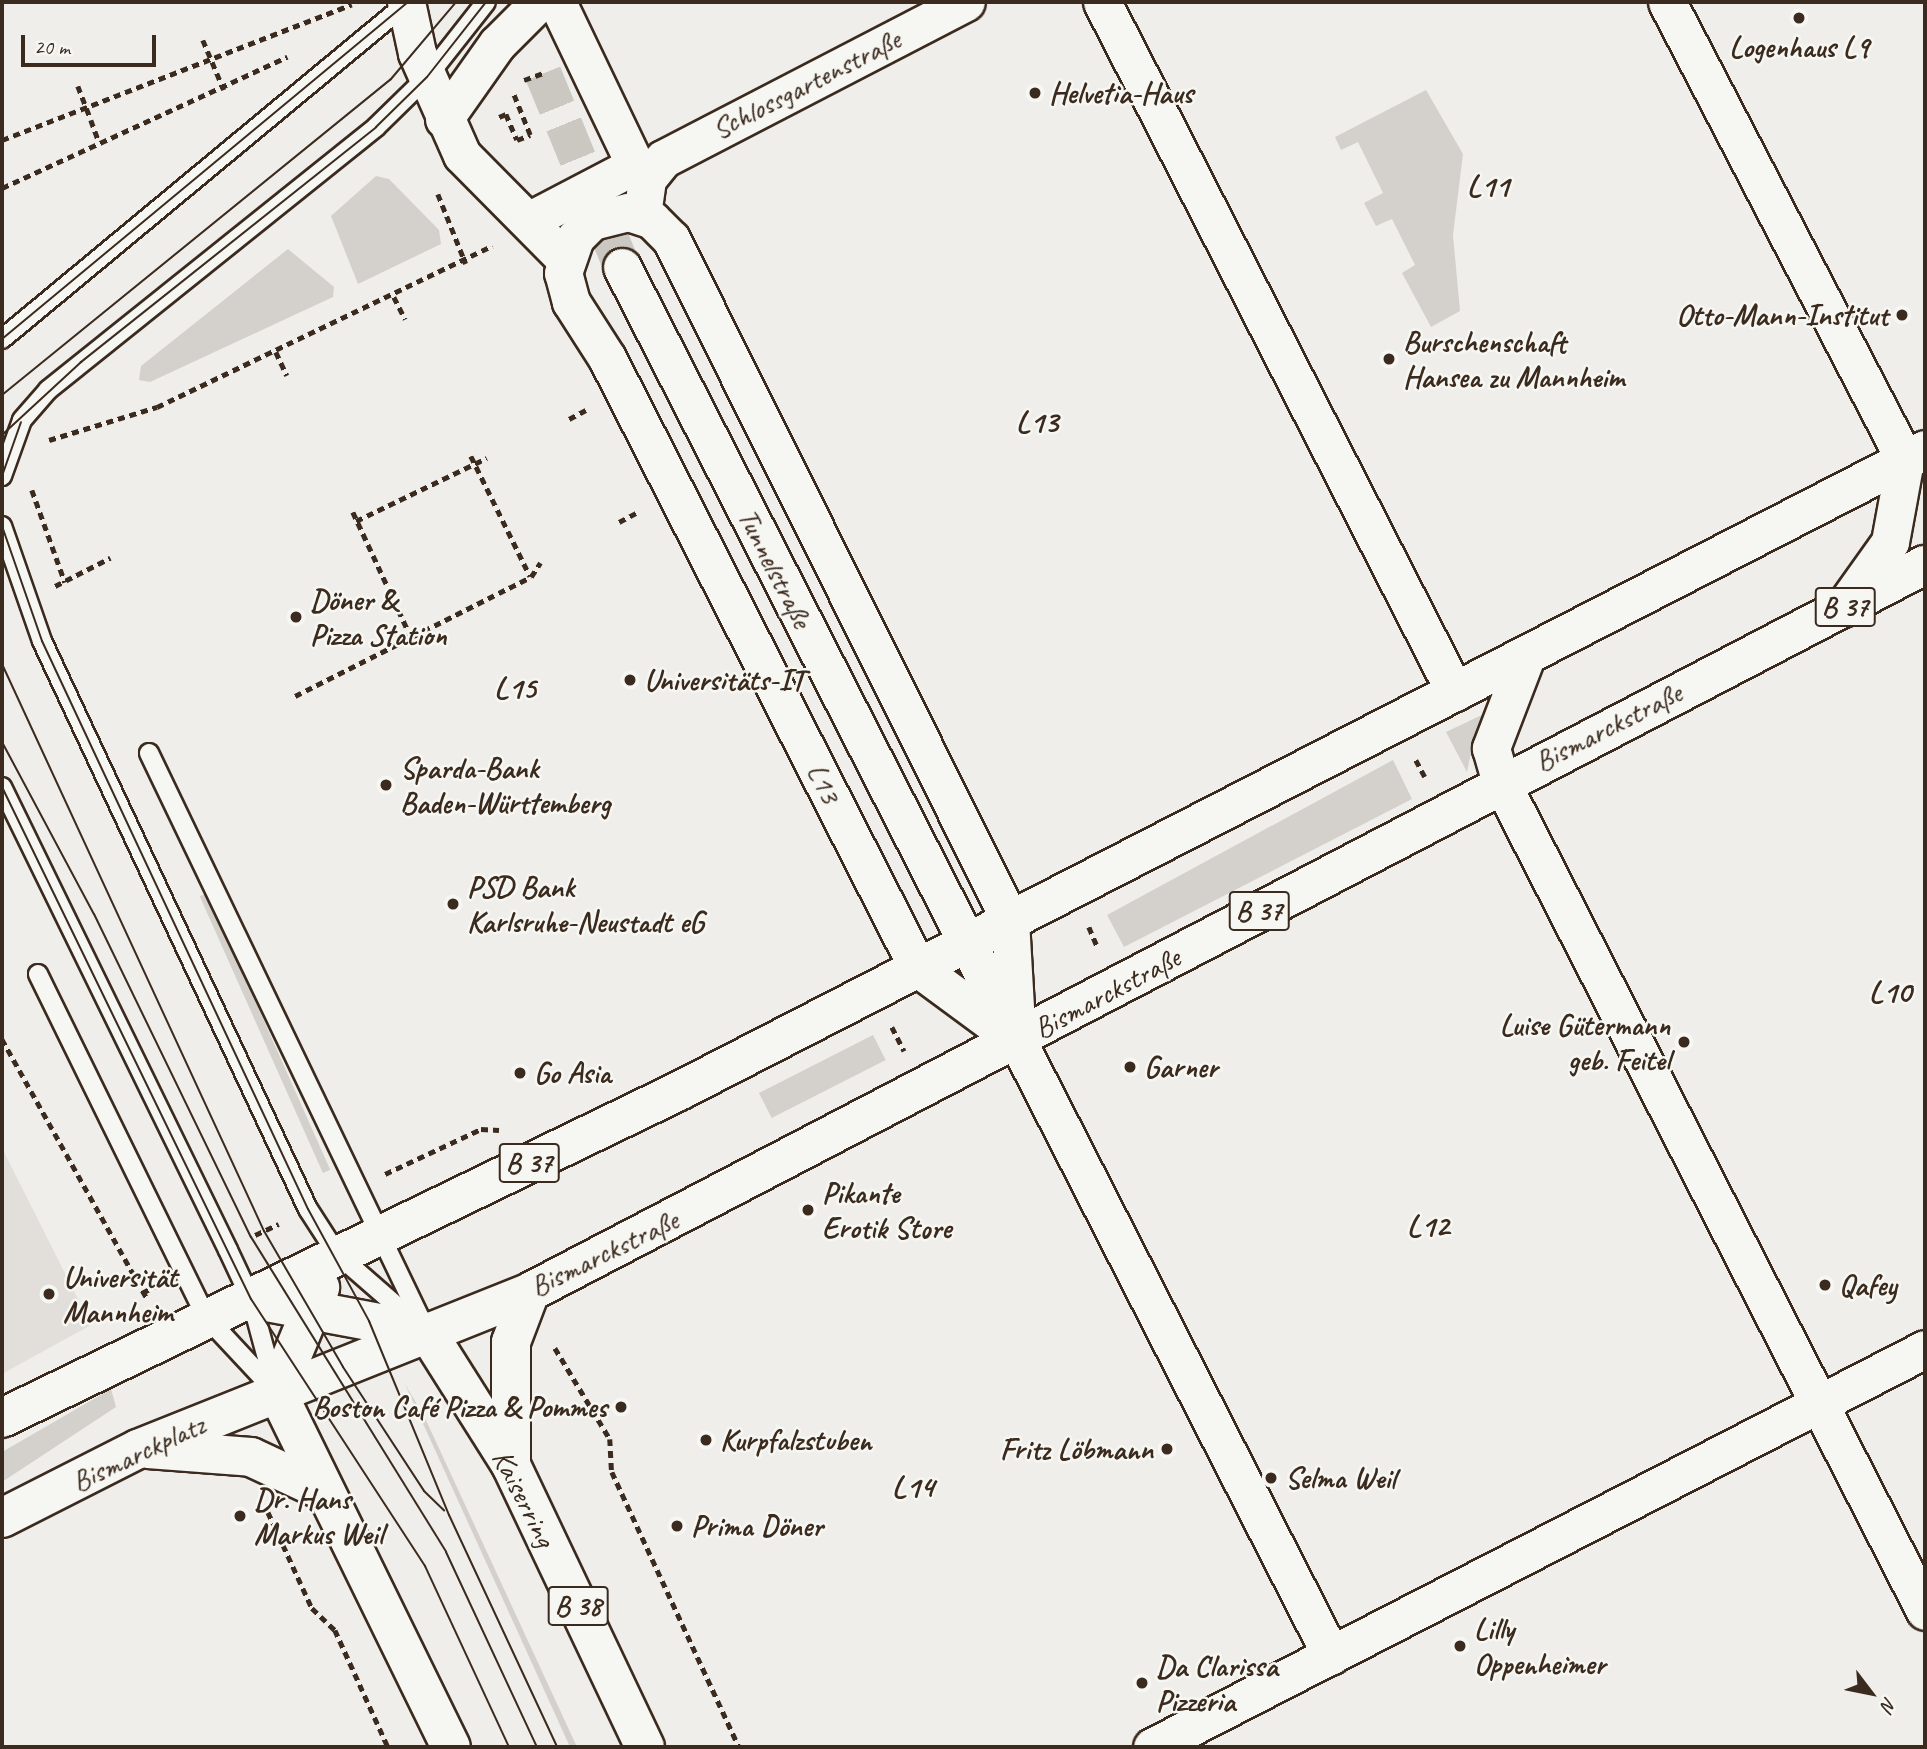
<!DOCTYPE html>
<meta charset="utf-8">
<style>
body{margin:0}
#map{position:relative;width:1927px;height:1749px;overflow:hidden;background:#efeeea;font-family:Caveat,sans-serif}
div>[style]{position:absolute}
.built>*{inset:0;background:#e2dfdb}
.green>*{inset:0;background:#d4d1cc;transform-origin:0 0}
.street-tunnel>*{height:37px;margin-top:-18.5px;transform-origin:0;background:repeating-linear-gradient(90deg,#cbc7c1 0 37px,transparent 0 55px)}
.path>*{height:4.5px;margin-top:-2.25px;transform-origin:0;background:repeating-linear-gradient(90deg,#3b2a1e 0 7px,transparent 0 12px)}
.roads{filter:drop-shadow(2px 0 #3b2a1e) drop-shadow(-2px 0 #3b2a1e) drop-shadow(0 2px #3b2a1e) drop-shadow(0 -2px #3b2a1e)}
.lane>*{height:18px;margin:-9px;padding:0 9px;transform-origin:9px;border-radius:9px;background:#f6f6f2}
.street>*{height:37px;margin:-18.5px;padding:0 18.5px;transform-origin:18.5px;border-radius:18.5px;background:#f6f6f2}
.primary>*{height:38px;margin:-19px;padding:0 19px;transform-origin:19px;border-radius:19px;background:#f6f6f2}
.tram>*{height:2px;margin:-1px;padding:0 1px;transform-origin:1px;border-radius:1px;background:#3b2a1e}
.path-bridge>*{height:4.5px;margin-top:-2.25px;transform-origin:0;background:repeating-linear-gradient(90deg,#3b2a1e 0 7px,transparent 0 12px)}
.dots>*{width:19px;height:19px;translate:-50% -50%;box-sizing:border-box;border:4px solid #f6f6f2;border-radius:50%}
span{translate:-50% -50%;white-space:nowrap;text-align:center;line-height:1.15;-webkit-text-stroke:5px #f6f6f2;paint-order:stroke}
.shield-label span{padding:2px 5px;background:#f6f6f2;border:2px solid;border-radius:5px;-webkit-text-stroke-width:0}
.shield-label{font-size:28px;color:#3b2a1e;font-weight:700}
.poi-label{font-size:30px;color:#3b2a1e;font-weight:700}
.left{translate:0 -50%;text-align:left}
.right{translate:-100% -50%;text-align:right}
.street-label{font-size:30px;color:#3b2a1e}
.neighbourhood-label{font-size:32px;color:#3b2a1e;font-weight:700}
.frame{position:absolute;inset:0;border:4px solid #3b2a1e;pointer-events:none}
.north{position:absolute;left:1836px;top:1658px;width:70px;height:70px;-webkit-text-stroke:5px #f6f6f2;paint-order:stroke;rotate:122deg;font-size:19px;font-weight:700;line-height:28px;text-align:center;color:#3b2a1e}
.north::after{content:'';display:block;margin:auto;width:24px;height:32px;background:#3b2a1e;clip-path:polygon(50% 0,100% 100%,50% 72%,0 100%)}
.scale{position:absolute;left:21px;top:35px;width:135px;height:32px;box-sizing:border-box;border:4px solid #3b2a1e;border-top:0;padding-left:9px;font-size:21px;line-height:24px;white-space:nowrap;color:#3b2a1e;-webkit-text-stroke:5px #f6f6f2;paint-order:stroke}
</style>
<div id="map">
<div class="built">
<div style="clip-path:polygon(2px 1148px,91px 1325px,2px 1374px)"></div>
</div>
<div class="green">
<div style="clip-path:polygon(1426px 90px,1463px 154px,1453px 235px,1460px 311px,1431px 327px,1402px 273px,1415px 265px,1392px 219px,1376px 226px,1364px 203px,1383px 193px,1358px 142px,1341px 150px,1335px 137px)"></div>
<div style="clip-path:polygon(376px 176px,389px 179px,439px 230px,441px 244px,358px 284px,331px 216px)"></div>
<div style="clip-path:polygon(288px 249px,334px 287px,333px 297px,150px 382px,139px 380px,141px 366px)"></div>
<div style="clip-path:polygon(1486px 713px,1474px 738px,1467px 772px,1446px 732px)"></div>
<div style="clip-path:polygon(1393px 760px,1412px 799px,1124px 947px,1107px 915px)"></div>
<div style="left:207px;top:893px;width:303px;height:8px;rotate:66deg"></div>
<div style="left:873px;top:1035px;width:28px;height:128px;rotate:63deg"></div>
<div style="clip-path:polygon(405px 1384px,425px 1418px,577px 1747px,570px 1747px)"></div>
<div style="clip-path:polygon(111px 1389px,116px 1407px,2px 1482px,2px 1452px)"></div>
</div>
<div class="street-tunnel">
<div style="left:543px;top:73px;width:209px;rotate:67.8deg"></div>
</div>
<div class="path">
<div style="left:203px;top:40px;width:54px;rotate:67.2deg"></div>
<div style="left:524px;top:80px;width:20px;rotate:-20deg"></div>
<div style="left:499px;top:117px;width:8px;rotate:-23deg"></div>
<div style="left:506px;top:114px;width:28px;rotate:67deg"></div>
<div style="left:517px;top:140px;width:14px;rotate:-21deg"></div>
<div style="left:530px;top:135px;width:45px;rotate:-112deg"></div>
<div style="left:91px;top:120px;width:20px;rotate:70deg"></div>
<div style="left:2px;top:140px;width:375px;rotate:-21.2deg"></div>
<div style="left:2px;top:188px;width:314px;rotate:-24.7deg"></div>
<div style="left:438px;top:194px;width:75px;rotate:68.2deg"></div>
<div style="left:394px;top:297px;width:25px;rotate:63deg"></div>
<div style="left:276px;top:352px;width:26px;rotate:65deg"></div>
<div style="left:569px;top:419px;width:19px;rotate:-28deg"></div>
<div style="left:49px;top:440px;width:113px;rotate:-17deg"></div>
<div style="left:157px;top:407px;width:372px;rotate:-25.7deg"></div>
<div style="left:471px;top:456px;width:134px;rotate:63.8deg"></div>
<div style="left:32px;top:490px;width:98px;rotate:70.3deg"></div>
<div style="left:353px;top:512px;width:140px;rotate:65.1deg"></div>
<div style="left:356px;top:521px;width:145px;rotate:-25.7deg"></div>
<div style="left:619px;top:522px;width:21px;rotate:-28deg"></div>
<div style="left:55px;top:586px;width:62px;rotate:-27deg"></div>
<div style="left:295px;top:696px;width:264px;rotate:-26.8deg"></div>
<div style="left:531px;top:577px;width:17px;rotate:-57deg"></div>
<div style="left:1416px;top:760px;width:19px;rotate:62deg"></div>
<div style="left:1089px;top:927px;width:23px;rotate:67deg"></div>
<div style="left:892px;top:1027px;width:27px;rotate:63deg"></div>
<div style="left:2px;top:1039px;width:299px;rotate:60.8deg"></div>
<div style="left:385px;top:1174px;width:106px;rotate:-25.1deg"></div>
<div style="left:481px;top:1129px;width:18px;rotate:3deg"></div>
<div style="left:255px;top:1235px;width:26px;rotate:-25deg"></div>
<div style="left:142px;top:1293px;width:17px;rotate:-28deg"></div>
<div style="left:555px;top:1348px;width:106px;rotate:58.9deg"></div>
<div style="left:610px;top:1439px;width:33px;rotate:87deg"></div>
<div style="left:612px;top:1472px;width:303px;rotate:65.2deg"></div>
<div style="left:268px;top:1512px;width:106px;rotate:65.4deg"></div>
<div style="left:312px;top:1608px;width:32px;rotate:44deg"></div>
<div style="left:335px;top:1630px;width:128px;rotate:65.6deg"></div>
</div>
<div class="roads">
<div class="lane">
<div style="left:2px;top:339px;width:525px;rotate:-39.67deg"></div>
<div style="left:2px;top:476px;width:59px;rotate:-70.3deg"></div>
<div style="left:22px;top:420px;width:40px;rotate:-49deg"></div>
<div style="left:48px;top:390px;width:420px;rotate:-38.7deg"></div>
<div style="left:376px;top:127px;width:71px;rotate:-44.4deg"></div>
<div style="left:427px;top:77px;width:95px;rotate:-51.8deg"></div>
<div style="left:2px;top:526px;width:122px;rotate:70.8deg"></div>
<div style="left:42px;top:641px;width:627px;rotate:64.91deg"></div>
<div style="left:308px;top:1209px;width:54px;rotate:57.2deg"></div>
<div style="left:337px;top:1254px;width:102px;rotate:41deg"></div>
<div style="left:149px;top:753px;width:633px;rotate:64.37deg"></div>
<div style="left:2px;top:787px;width:515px;rotate:63.98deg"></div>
<div style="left:228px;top:1250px;width:54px;rotate:64.9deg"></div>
<div style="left:251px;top:1299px;width:88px;rotate:74.9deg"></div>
<div style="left:38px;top:974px;width:382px;rotate:63.9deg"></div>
<div style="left:206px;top:1317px;width:100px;rotate:47deg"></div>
</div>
<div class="street">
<div style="left:406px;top:2px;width:52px;rotate:77.8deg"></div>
<div style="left:417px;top:53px;width:111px;rotate:66.2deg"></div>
<div style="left:462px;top:155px;width:145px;rotate:45.3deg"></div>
<div style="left:557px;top:2px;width:181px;rotate:64.4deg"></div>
<div style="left:635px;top:165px;width:18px;rotate:22deg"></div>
<div style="left:1102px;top:2px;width:775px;rotate:62.91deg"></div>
<div style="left:1667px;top:2px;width:516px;rotate:62.54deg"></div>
<div style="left:1905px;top:460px;width:83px;rotate:100.4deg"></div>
<div style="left:1890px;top:542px;width:81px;rotate:125.5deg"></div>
<div style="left:444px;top:119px;width:92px;rotate:-54.8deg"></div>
<div style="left:497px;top:44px;width:59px;rotate:-45deg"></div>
<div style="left:628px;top:212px;width:25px;rotate:18deg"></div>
<div style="left:652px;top:220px;width:27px;rotate:45deg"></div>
<div style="left:671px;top:239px;width:761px;rotate:63.54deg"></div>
<div style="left:1010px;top:920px;width:121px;rotate:86.7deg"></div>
<div style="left:1017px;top:1041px;width:123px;rotate:-143.6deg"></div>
<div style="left:918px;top:968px;width:685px;rotate:-117.01deg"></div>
<div style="left:607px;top:358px;width:67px;rotate:-122.7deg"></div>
<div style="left:571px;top:302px;width:30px;rotate:-105deg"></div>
<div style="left:563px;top:273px;width:37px;rotate:-71deg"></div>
<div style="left:575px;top:238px;width:24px;rotate:-45deg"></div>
<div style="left:592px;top:221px;width:37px;rotate:-14deg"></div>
<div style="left:642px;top:215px;width:36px;rotate:-82deg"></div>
<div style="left:647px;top:179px;width:26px;rotate:-51deg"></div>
<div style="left:663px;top:159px;width:341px;rotate:-27.4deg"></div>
<div style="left:530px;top:220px;width:119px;rotate:-27.6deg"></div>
<div style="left:622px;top:267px;width:1559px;rotate:62.94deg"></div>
<div style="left:1527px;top:654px;width:101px;rotate:111deg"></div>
<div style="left:1491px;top:748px;width:35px;rotate:74deg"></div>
<div style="left:1501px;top:782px;width:931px;rotate:62.91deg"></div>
<div style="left:1152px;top:1747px;width:869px;rotate:-27.24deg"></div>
</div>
<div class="primary">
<div style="left:251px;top:1299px;width:179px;rotate:10.6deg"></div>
<div style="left:427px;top:1332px;width:157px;rotate:57.7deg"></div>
<div style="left:511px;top:1465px;width:312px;rotate:64.6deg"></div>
<div style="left:277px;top:1392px;width:395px;rotate:63.9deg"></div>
<div style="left:277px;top:1392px;width:113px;rotate:-67.5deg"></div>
<div style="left:2px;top:1418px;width:752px;rotate:-25.78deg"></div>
<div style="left:679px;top:1091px;width:1401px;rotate:-27.22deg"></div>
<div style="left:148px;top:1449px;width:103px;rotate:4.4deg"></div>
<div style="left:251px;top:1457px;width:81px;rotate:25deg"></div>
<div style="left:511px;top:1465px;width:123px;rotate:-90deg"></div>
<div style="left:511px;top:1342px;width:53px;rotate:-69.2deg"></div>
<div style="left:2px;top:1518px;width:153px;rotate:-26.9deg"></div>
<div style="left:138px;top:1449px;width:422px;rotate:-21.8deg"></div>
<div style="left:530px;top:1292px;width:1573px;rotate:-27.53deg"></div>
</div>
</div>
<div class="tram">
<div style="left:2px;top:339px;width:528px;rotate:-39.69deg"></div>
<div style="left:2px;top:395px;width:501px;rotate:-39.09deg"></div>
<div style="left:391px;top:79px;width:101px;rotate:-49.8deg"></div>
<div style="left:2px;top:435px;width:108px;rotate:-42.7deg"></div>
<div style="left:81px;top:362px;width:377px;rotate:-38.5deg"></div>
<div style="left:376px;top:127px;width:71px;rotate:-44.4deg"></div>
<div style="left:427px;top:77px;width:95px;rotate:-51.8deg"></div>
<div style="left:2px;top:476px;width:57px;rotate:-70.6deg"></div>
<div style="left:2px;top:526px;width:122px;rotate:70.8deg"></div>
<div style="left:42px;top:641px;width:627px;rotate:64.91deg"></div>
<div style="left:308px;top:1209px;width:128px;rotate:61.4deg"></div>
<div style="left:369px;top:1321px;width:210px;rotate:67.6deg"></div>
<div style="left:449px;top:1515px;width:256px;rotate:65deg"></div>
<div style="left:2px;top:664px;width:625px;rotate:65.2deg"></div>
<div style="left:264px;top:1231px;width:157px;rotate:59.8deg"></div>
<div style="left:343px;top:1367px;width:148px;rotate:56.8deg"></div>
<div style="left:424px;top:1491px;width:28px;rotate:44deg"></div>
<div style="left:2px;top:742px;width:195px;rotate:61.9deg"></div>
<div style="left:94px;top:914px;width:359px;rotate:64.1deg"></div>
<div style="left:251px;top:1237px;width:370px;rotate:58.2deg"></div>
<div style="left:446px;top:1552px;width:215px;rotate:65deg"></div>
<div style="left:2px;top:787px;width:569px;rotate:64.07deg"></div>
<div style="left:251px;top:1299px;width:319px;rotate:56.9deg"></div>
<div style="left:425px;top:1566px;width:200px;rotate:65.1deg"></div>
</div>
<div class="path-bridge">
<div style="left:78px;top:86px;width:36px;rotate:69deg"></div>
</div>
<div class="dots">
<div style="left:1799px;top:18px;background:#3b2a1e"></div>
<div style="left:1035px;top:93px;background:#3b2a1e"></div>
<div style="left:1902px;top:315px;background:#3b2a1e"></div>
<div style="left:1389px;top:359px;background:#3b2a1e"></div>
<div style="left:296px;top:617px;background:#3b2a1e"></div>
<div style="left:630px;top:680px;background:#3b2a1e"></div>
<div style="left:386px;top:785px;background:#3b2a1e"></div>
<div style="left:453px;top:904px;background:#3b2a1e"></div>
<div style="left:1684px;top:1042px;background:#3b2a1e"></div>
<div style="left:1130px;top:1067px;background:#3b2a1e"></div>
<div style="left:520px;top:1073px;background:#3b2a1e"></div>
<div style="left:808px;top:1210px;background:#3b2a1e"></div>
<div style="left:1825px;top:1285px;background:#3b2a1e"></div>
<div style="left:49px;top:1294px;background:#3b2a1e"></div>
<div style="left:621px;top:1407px;background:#3b2a1e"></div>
<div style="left:706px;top:1440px;background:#3b2a1e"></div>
<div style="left:1167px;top:1449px;background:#3b2a1e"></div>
<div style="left:1271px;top:1478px;background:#3b2a1e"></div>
<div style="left:240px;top:1516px;background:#3b2a1e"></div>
<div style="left:677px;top:1526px;background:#3b2a1e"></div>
<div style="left:1460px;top:1646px;background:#3b2a1e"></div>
<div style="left:1142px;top:1683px;background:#3b2a1e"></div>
</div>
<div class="shield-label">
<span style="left:1845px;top:607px">B 37</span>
<span style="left:1259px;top:911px">B 37</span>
<span style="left:529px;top:1163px">B 37</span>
<span style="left:578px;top:1606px">B 38</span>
</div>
<div class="poi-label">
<span style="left:1799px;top:47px">Logenhaus L9</span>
<span class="left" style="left:1049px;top:93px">Helvetia-Haus</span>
<span class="right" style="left:1888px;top:315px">Otto-Mann-Institut</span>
<span class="left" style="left:1403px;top:359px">Burschenschaft<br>Hansea zu Mannheim</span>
<span class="left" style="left:310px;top:617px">Döner &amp;<br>Pizza Station</span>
<span class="left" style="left:644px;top:680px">Universitäts-IT</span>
<span class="left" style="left:400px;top:785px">Sparda-Bank<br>Baden-Württemberg</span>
<span class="left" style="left:467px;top:904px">PSD Bank<br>Karlsruhe-Neustadt eG</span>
<span class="right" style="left:1670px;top:1042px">Luise Gütermann<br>geb. Feitel</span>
<span class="left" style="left:1144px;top:1067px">Garner</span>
<span class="left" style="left:534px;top:1073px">Go Asia</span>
<span class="left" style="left:822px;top:1210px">Pikante<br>Erotik Store</span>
<span class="left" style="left:63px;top:1294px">Universität<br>Mannheim</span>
<span class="left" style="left:1839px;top:1285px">Qafey</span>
<span class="right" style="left:607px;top:1407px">Boston Café Pizza &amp; Pommes</span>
<span class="left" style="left:720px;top:1440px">Kurpfalzstuben</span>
<span class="right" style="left:1153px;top:1449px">Fritz Löbmann</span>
<span class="left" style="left:1285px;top:1478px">Selma Weil</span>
<span class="left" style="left:254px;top:1516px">Dr. Hans<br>Markus Weil</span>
<span class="left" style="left:691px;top:1526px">Prima Döner</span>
<span class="left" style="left:1474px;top:1646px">Lilly<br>Oppenheimer</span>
<span class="left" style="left:1156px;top:1683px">Da Clarissa<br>Pizzeria</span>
</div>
<div class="street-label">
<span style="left:806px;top:84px;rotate:-27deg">Schlossgartenstraße</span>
<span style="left:775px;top:568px;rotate:63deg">Tunnelstraße</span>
<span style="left:1608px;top:727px;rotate:-27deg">Bismarckstraße</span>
<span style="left:824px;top:783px;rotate:63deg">L13</span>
<span style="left:1107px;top:993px;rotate:-28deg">Bismarckstraße</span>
<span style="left:604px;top:1253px;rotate:-26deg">Bismarckstraße</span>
<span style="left:138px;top:1453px;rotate:-25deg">Bismarckplatz</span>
<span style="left:524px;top:1498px;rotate:63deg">Kaiserring</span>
</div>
<div class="neighbourhood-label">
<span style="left:1488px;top:186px">L11</span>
<span style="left:1037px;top:422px">L13</span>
<span style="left:515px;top:688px">L15</span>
<span style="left:1890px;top:992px">L10</span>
<span style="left:1428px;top:1226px">L12</span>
<span style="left:913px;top:1487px">L14</span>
</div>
<div class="frame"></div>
<div class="north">N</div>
<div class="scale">20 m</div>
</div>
